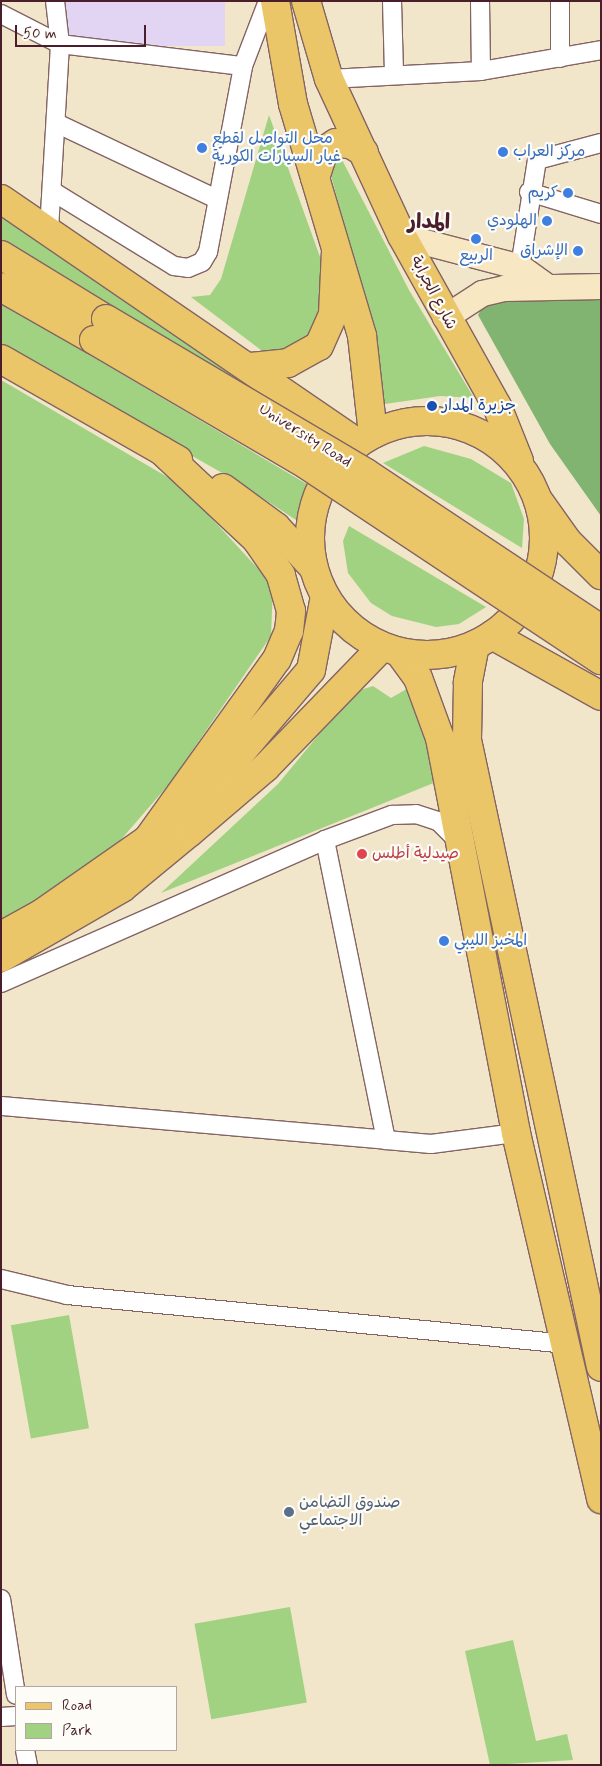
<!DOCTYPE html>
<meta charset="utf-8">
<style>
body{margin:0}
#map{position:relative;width:602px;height:1766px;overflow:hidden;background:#f1e5ca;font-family:Mynerve,"Playpen Sans Arabic",sans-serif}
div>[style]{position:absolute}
.built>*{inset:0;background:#e2d4f3;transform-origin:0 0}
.green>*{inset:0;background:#a0d282;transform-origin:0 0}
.forest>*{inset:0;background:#80b470}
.roads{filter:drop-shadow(1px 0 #846463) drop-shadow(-1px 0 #846463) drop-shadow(0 1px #846463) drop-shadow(0 -1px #846463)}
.street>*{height:18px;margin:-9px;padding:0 9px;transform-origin:9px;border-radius:9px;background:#fff}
.secondary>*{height:25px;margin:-12.5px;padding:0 12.5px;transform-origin:12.5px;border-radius:12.5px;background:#f7e8c3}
.primary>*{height:28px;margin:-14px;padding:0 14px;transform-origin:14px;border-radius:14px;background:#ebc669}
.primary>.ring{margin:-14px;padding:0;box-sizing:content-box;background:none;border:28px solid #ebc669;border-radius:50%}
.highway>*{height:28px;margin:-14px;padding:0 14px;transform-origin:14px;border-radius:14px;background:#ebc669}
.bridges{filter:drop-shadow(1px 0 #846463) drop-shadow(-1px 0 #846463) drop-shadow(0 1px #846463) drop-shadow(0 -1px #846463)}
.highway-bridge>*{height:28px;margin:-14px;padding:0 14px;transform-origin:14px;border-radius:14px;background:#ebc669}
.dots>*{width:14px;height:14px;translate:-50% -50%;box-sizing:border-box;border:2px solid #fdfcf7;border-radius:50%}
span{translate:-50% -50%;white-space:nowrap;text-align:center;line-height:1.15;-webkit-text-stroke:4.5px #fdfcf7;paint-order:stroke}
.shop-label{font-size:16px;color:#366cbe}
.left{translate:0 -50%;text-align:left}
.right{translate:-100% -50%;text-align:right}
.street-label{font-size:16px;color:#4a1f2b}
.transit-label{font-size:16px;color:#164399}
.health-label{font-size:16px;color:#be3a42}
.service-label{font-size:16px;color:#4e5e75}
.district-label{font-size:21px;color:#4a1f2b;font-weight:700}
.frame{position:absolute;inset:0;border:2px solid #4a1f2b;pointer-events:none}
.legend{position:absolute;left:15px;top:1686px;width:162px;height:65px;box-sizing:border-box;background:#fdfcf7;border:1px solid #b5a4a5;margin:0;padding:6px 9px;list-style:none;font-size:15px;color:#4a1f2b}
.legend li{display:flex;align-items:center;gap:10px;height:25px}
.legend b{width:25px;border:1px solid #b5a4a5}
.scale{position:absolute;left:15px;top:25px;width:131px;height:22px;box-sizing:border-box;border:2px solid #4a1f2b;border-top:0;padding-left:6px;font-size:15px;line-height:18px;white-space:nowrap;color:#4a1f2b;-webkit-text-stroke:4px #fdfcf7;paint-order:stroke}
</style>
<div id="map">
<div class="built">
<div style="left:63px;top:1px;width:162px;height:45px"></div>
</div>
<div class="green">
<div style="clip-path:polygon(269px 115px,329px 282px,331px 323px,274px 360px,191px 297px,210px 295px,221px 279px)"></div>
<div style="clip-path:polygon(339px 154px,409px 290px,474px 398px,440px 396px,378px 405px,378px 348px,327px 161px)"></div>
<div style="clip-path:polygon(1px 211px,334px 435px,327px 445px,1px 243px)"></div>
<div style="clip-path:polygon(1px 302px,310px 486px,299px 522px,240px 483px,1px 348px)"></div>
<div style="clip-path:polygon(1px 380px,181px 485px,273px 585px,271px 636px,170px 783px,118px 843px,80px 875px,1px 920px)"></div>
<div style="clip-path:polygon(424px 446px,471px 459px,511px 483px,524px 519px,522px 548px,383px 463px)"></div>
<div style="clip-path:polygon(349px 526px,486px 607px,459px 624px,436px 627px,392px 616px,371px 603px,348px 573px,343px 541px)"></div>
<div style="clip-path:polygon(373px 686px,391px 698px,410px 687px,441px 780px,161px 893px,278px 784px,354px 692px)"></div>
<div style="left:69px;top:1315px;width:115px;height:59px;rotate:80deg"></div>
<div style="left:290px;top:1607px;width:97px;height:97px;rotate:80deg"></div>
<div style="clip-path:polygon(513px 1640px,536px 1741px,567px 1734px,573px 1760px,490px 1765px,465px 1651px)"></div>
</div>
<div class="forest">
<div style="clip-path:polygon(601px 298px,601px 516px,550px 444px,478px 315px,486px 300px)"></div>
</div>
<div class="roads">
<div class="street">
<div style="left:392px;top:1px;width:72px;rotate:88.4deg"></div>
<div style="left:480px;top:1px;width:70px;rotate:89.2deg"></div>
<div style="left:560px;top:1px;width:57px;rotate:90deg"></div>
<div style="left:1px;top:14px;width:66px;rotate:27deg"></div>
<div style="left:60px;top:44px;width:184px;rotate:6.9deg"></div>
<div style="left:329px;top:79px;width:152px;rotate:-3deg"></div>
<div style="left:481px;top:71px;width:122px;rotate:-9.9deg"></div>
<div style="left:56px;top:123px;width:178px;rotate:25.3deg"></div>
<div style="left:52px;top:191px;width:143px;rotate:31.6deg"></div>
<div style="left:174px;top:266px;width:14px;rotate:8deg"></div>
<div style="left:188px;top:268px;width:15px;rotate:-23deg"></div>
<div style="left:202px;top:262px;width:12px;rotate:-59deg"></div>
<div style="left:208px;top:252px;width:189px;rotate:-79.3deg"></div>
<div style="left:243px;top:66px;width:70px;rotate:-69deg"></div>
<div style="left:529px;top:192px;width:75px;rotate:17deg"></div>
<div style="left:49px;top:230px;width:186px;rotate:-86.6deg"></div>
<div style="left:60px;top:44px;width:43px;rotate:-96.6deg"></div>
<div style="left:520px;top:267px;width:108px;rotate:-81deg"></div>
<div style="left:537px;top:160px;width:66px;rotate:-14.9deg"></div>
<div style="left:1px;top:983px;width:354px;rotate:-23.8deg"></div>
<div style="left:325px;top:840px;width:72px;rotate:-20.5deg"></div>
<div style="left:392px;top:815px;width:24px;rotate:-2deg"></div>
<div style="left:416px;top:814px;width:23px;rotate:18deg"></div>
<div style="left:438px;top:821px;width:30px;rotate:45deg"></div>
<div style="left:1px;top:1106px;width:386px;rotate:5deg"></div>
<div style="left:386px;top:1140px;width:306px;rotate:-101.5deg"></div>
<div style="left:386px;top:1140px;width:45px;rotate:5.1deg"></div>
<div style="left:431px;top:1144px;width:86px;rotate:-7.4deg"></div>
<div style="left:1px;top:1279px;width:68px;rotate:13.6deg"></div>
<div style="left:67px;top:1295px;width:498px;rotate:5.6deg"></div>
<div style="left:1px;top:1599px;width:97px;rotate:81.1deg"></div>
<div style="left:1px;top:1717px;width:15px;rotate:-4deg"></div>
<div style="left:25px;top:1750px;width:15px;rotate:79deg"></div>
</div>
<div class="secondary">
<div style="left:402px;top:236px;width:122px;rotate:14.7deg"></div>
<div style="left:520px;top:267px;width:31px;rotate:36deg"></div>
<div style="left:445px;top:317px;width:44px;rotate:-33deg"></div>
<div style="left:482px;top:293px;width:23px;rotate:-13deg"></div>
<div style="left:504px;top:288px;width:97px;rotate:-1.2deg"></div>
</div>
<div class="primary">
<div style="left:275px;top:1px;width:105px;rotate:80.1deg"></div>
<div style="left:293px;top:104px;width:242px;rotate:73.4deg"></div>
<div style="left:362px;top:336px;width:99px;rotate:83.6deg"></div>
<div style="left:306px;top:1px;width:81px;rotate:73.6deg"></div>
<div style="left:329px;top:79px;width:173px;rotate:65.1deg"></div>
<div style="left:402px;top:236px;width:195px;rotate:60.8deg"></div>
<div style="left:497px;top:406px;width:59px;rotate:68.2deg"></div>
<div style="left:315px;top:178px;width:28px;rotate:-72deg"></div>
<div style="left:324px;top:151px;width:14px;rotate:-34deg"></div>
<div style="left:336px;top:143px;width:14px;rotate:4deg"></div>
<div style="left:350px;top:144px;width:16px;rotate:30deg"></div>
<div class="ring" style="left:310px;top:421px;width:206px;height:206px"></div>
<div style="left:475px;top:645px;width:38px;rotate:101deg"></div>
<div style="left:468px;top:682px;width:58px;rotate:91deg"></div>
<div style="left:467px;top:740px;width:641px;rotate:77.94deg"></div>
<div style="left:399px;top:652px;width:32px;rotate:54deg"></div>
<div style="left:418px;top:678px;width:64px;rotate:69.9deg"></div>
<div style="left:440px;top:738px;width:402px;rotate:79.1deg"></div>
<div style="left:516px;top:1133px;width:376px;rotate:76.9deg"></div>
<div style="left:1px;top:936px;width:46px;rotate:-28.8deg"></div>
<div style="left:41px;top:914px;width:131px;rotate:-35deg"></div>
<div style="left:148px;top:839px;width:121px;rotate:-42.7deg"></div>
<div style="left:237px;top:757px;width:114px;rotate:-49.6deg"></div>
<div style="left:311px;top:670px;width:75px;rotate:-79.3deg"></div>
<div style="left:1px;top:958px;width:140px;rotate:-30deg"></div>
<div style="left:122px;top:888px;width:88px;rotate:-39.5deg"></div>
<div style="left:190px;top:832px;width:99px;rotate:-40.5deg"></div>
<div style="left:265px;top:768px;width:168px;rotate:-46deg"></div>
</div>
<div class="highway">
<div style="left:1px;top:199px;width:432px;rotate:34.4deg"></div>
<div style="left:1px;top:255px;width:123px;rotate:31.4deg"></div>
<div style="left:1px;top:287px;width:107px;rotate:29.7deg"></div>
<div style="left:1px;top:359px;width:204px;rotate:29.7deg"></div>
<div style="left:251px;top:367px;width:37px;rotate:-6deg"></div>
<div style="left:288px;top:363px;width:35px;rotate:-29deg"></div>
<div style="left:319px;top:346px;width:35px;rotate:-66deg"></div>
<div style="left:333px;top:314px;width:64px;rotate:-87.3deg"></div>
<div style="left:223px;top:488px;width:66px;rotate:36.3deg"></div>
<div style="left:276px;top:527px;width:54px;rotate:47.2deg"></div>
<div style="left:538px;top:500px;width:52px;rotate:54.5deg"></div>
<div style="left:568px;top:542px;width:47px;rotate:45deg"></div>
<div style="left:492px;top:635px;width:125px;rotate:29.2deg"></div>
<div style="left:148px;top:839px;width:221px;rotate:-54.4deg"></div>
<div style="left:277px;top:659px;width:30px;rotate:-67deg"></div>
<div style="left:289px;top:631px;width:20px;rotate:-84deg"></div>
<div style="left:291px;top:611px;width:37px;rotate:-106deg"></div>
<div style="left:281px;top:575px;width:44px;rotate:-124.8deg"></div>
<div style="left:256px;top:539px;width:129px;rotate:-136.9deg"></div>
</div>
</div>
<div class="bridges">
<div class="highway-bridge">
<div style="left:106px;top:319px;width:302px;rotate:30.6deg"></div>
<div style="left:366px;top:473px;width:282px;rotate:33.6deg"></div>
<div style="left:94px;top:340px;width:247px;rotate:30.4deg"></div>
<div style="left:307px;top:465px;width:353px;rotate:33.6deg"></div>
</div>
</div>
<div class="dots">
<div style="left:202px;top:148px;background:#3f7fe0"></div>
<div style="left:503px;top:152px;background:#3f7fe0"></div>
<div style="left:568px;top:193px;background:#3f7fe0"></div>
<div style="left:547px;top:221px;background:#3f7fe0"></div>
<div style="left:476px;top:239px;background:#3f7fe0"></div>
<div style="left:578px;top:251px;background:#3f7fe0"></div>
<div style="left:432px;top:406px;background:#1a4fb4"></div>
<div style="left:362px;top:854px;background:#e0444e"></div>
<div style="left:444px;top:941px;background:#3f7fe0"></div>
<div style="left:289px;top:1512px;background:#5c6f8a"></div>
</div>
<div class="shop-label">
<span class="left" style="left:212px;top:148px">محل التواصل لقطع<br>غيار السيارات الكورية</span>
<span class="left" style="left:513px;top:152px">مركز العراب</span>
<span class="right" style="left:558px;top:193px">كريم</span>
<span class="right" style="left:537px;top:221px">الهلودي</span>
<span class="right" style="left:568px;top:251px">الإشراق</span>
<span style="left:476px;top:256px">الربيع</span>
<span class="left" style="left:454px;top:941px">المخبز الليبي</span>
</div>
<div class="street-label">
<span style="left:433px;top:293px;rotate:62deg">شارع الجرابة</span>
<span style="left:305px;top:436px;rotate:32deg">University Road</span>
</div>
<div class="transit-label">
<span class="left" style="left:442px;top:406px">جزيرة المدار</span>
</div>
<div class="health-label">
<span class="left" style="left:372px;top:854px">صيدلية أطلس</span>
</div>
<div class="service-label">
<span class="left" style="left:299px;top:1512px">صندوق التضامن<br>الاجتماعي</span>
</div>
<div class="district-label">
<span style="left:429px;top:222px">المدار</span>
</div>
<div class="frame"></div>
<ul class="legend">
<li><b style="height:6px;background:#ebc669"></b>Road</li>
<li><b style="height:14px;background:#a0d282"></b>Park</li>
</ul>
<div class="scale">50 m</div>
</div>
